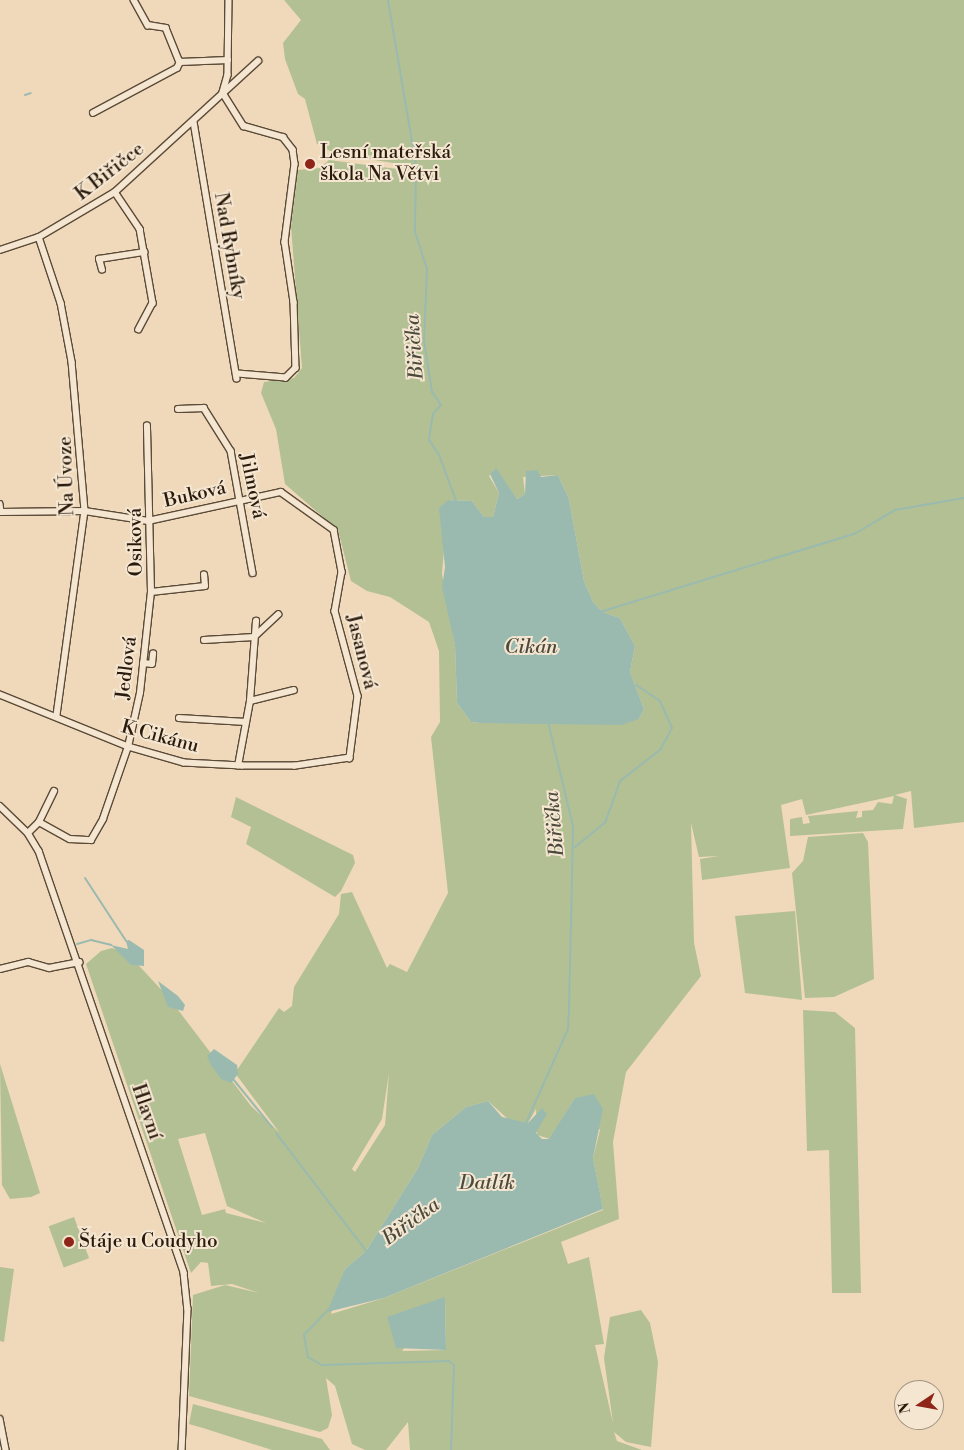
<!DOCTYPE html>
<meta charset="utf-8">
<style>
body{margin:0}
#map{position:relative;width:964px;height:1450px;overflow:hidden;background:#efd9ba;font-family:"Libre Bodoni",serif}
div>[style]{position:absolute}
.green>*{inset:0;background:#b3c094;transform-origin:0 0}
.water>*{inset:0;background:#9abaaf}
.stream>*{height:2px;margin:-1px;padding:0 1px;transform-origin:1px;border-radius:1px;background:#9abaaf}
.roads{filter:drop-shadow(1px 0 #5b4a37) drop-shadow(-1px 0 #5b4a37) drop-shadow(0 1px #5b4a37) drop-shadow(0 -1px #5b4a37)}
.street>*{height:5.5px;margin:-2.75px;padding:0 2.75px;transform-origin:2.75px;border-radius:2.75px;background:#f5e6d2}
.dots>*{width:14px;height:14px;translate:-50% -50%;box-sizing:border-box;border:2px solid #f5e6d2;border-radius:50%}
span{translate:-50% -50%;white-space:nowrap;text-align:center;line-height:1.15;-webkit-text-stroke:4px #f5e6d2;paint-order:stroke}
.poi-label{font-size:19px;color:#2a1a0b}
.left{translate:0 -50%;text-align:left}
.street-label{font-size:19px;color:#2a1a0b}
.water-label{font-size:20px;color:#4c4a3c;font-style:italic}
.north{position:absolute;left:894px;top:1380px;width:50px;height:50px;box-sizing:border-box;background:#f5e6d2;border:1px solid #a49482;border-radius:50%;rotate:258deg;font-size:14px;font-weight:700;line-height:20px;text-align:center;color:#2a1a0b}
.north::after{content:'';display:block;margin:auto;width:18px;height:22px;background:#8f2418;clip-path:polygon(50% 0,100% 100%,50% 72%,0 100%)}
</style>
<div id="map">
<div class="green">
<div style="clip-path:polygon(evenodd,284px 0,964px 0,964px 822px,914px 828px,911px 791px,895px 795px,907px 799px,903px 829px,790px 836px,790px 819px,802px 817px,803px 824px,810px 823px,808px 816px,858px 811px,856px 818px,862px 817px,862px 811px,873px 810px,878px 802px,892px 804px,894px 796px,806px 815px,802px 799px,781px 805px,790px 868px,702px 880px,700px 859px,719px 856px,699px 857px,691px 823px,694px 943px,701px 976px,626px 1072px,613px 1142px,619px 1219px,561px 1242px,568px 1264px,589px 1257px,604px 1344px,595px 1345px,613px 1423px,604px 1358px,610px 1317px,641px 1310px,650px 1323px,658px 1362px,651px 1447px,626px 1442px,614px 1432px,617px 1441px,642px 1450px,410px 1450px,408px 1422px,386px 1450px,365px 1450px,352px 1444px,335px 1386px,326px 1378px,332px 1415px,328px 1428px,320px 1432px,189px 1396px,193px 1295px,225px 1285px,259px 1293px,232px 1284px,211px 1286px,208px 1263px,201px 1262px,191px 1273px,86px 964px,101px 951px,112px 948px,129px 955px,169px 998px,251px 1106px,279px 1132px,235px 1073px,279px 1008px,284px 1012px,292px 1006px,294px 987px,339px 914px,341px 894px,352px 892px,387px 968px,390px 964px,407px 972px,448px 893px,431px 737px,440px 722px,439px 651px,429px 622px,390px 597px,367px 591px,351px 581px,338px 530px,285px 484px,276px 429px,261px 393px,264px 382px,294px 378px,302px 368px,291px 226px,298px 170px,320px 168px,329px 160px,405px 170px,406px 165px,336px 154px,317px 144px,305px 99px,298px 94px,285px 59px,283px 43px,301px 20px,284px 0,495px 469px,517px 499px,525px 494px,523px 477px,558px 475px,569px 499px,584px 581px,593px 602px,603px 612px,620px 618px,635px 646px,630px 672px,644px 709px,639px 719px,480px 723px,471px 722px,457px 703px,455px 645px,442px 574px,448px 500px,472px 501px,484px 517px,493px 517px,499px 493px,489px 476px,495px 469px,284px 0,389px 1073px,385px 1125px,355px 1172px,352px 1169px,382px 1119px,389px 1073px,284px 0,575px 1098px,600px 1130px,593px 1158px,603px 1210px,384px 1298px,331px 1314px,345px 1269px,366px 1251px,418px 1168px,432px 1135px,466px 1107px,488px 1101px,509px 1120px,528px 1123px,536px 1109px,537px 1135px,550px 1139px,575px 1098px,284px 0,205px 1133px,227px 1206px,266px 1223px,226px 1213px,225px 1209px,202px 1215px,178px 1139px,205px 1133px,284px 0,445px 1297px,446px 1350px,402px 1351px,445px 1297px)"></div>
<div style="clip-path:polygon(236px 797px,353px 855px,355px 863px,341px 891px,335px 897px,246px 844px,251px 827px,231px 817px)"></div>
<div style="clip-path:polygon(863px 833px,868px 842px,874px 979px,834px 997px,805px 998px,792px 873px,803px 861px,808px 837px)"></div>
<div style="clip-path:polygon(795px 911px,802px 1000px,745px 993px,735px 916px)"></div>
<div style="clip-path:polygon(803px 1010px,835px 1012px,855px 1028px,861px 1293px,832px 1293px,829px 1150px,807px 1151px)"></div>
<div style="clip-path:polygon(0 1064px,40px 1193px,31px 1197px,10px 1199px,2px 1185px)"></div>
<div style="left:74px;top:1217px;width:44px;height:27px;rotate:70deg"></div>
<div style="clip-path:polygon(0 1267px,14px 1269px,4px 1342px,0 1341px)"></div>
<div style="clip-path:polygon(193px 1404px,322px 1439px,330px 1450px,272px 1450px,203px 1428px,189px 1424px)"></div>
</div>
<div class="water">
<div style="clip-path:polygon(496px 468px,517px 499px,525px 494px,526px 471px,537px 470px,541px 477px,558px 475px,569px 499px,584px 581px,593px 602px,603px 612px,620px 618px,635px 646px,630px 672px,644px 709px,639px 719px,621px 725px,480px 723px,471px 722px,457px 703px,455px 645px,442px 587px,445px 567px,439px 508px,448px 500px,472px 501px,484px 517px,493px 517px,499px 493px,490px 474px)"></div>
<div style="clip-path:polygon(129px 940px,144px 950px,144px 966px,131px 965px,111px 945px,128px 949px,126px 941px)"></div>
<div style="clip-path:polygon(158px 981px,178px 996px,185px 1005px,183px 1011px,168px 1007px)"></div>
<div style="clip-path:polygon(214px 1049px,237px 1065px,238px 1074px,231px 1083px,221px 1079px,211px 1065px,207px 1056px)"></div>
<div style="clip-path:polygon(594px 1094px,603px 1109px,593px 1158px,603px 1209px,384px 1298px,327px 1312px,345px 1269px,366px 1251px,418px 1168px,432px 1135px,466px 1107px,488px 1101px,502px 1117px,528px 1123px,542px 1108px,547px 1114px,536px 1133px,542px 1139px,549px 1139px,575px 1098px)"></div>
<div style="clip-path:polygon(445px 1297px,446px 1350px,396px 1348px,387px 1317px)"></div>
</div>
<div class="stream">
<div style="left:388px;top:0;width:167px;rotate:80.4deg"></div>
<div style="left:416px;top:165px;width:67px;rotate:90.9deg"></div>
<div style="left:415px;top:232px;width:40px;rotate:72deg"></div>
<div style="left:427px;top:270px;width:71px;rotate:92.4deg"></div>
<div style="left:424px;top:341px;width:52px;rotate:81.1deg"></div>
<div style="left:432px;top:392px;width:16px;rotate:55deg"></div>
<div style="left:441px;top:405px;width:12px;rotate:132deg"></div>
<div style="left:433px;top:414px;width:26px;rotate:99deg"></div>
<div style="left:429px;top:440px;width:18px;rotate:56deg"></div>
<div style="left:439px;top:455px;width:49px;rotate:69.7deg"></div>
<div style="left:25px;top:95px;width:6px;rotate:-18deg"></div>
<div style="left:600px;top:612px;width:268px;rotate:-17.1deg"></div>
<div style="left:856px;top:533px;width:45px;rotate:-30.5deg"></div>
<div style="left:895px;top:510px;width:70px;rotate:-9.9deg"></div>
<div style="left:575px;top:847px;width:38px;rotate:-39deg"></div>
<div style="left:605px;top:823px;width:45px;rotate:-70.3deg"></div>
<div style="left:620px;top:781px;width:51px;rotate:-37.8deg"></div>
<div style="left:660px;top:750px;width:25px;rotate:-61deg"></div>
<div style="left:672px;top:728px;width:30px;rotate:-114deg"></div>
<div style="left:660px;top:701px;width:29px;rotate:-146deg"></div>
<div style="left:85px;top:878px;width:75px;rotate:56.9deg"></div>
<div style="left:77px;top:944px;width:15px;rotate:-16deg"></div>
<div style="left:91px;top:940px;width:21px;rotate:14deg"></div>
<div style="left:233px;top:1079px;width:62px;rotate:50.9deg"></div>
<div style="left:526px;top:1123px;width:103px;rotate:-65.9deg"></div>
<div style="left:568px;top:1029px;width:20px;rotate:-87deg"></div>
<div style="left:569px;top:1009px;width:183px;rotate:-88.7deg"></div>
<div style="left:573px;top:826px;width:107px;rotate:-103.5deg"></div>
<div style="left:276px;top:1133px;width:150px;rotate:52.6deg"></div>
<div style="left:329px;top:1309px;width:36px;rotate:134deg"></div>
<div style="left:304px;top:1335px;width:22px;rotate:80deg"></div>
<div style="left:308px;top:1357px;width:16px;rotate:30deg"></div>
<div style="left:322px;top:1365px;width:127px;rotate:-1.8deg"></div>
<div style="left:449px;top:1361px;width:6px;rotate:39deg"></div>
<div style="left:454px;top:1365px;width:85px;rotate:92deg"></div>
</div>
<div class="roads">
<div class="street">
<div style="left:134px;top:0;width:29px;rotate:61deg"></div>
<div style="left:148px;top:25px;width:18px;rotate:9deg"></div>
<div style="left:166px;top:28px;width:37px;rotate:68deg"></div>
<div style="left:229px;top:0;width:75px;rotate:90.8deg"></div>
<div style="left:228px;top:75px;width:19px;rotate:106deg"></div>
<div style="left:223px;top:93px;width:39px;rotate:58deg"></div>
<div style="left:244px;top:126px;width:41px;rotate:15.8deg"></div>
<div style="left:283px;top:137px;width:16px;rotate:52deg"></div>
<div style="left:293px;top:150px;width:14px;rotate:82deg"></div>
<div style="left:295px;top:164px;width:79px;rotate:97.3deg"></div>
<div style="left:285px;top:242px;width:61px;rotate:81.5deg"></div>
<div style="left:294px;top:302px;width:66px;rotate:88.3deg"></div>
<div style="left:296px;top:368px;width:14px;rotate:135deg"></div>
<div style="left:286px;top:378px;width:48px;rotate:-175.2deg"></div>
<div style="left:93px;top:113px;width:95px;rotate:-28.2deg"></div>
<div style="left:177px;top:68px;width:7px;rotate:-63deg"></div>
<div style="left:180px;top:62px;width:48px;rotate:-2.4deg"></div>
<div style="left:194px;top:122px;width:260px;rotate:80.5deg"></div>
<div style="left:115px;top:192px;width:45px;rotate:56deg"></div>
<div style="left:140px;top:229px;width:23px;rotate:80deg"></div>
<div style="left:144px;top:252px;width:52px;rotate:80deg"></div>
<div style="left:153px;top:303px;width:30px;rotate:118deg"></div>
<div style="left:39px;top:237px;width:70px;rotate:71.6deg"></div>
<div style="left:61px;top:303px;width:60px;rotate:79.4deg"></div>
<div style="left:72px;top:362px;width:150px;rotate:85deg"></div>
<div style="left:85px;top:511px;width:207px;rotate:97.8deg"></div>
<div style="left:0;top:250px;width:41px;rotate:-18.4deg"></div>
<div style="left:39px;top:237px;width:88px;rotate:-30.6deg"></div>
<div style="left:115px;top:192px;width:194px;rotate:-42.5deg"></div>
<div style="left:102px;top:270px;width:11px;rotate:-105deg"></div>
<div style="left:99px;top:259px;width:46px;rotate:-8.8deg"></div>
<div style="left:178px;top:409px;width:26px;rotate:-2deg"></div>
<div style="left:204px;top:408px;width:51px;rotate:57.9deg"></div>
<div style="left:231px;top:451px;width:124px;rotate:79.8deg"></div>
<div style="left:0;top:504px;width:8px;rotate:83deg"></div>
<div style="left:0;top:512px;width:85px;rotate:-0.7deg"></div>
<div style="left:85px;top:511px;width:64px;rotate:9deg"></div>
<div style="left:148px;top:521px;width:136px;rotate:-12.3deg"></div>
<div style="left:281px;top:492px;width:65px;rotate:35.6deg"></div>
<div style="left:334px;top:530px;width:43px;rotate:79.2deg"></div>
<div style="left:342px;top:572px;width:40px;rotate:100deg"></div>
<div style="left:335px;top:611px;width:88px;rotate:74.9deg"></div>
<div style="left:358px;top:696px;width:63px;rotate:97.4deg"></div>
<div style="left:350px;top:758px;width:56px;rotate:171.7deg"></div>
<div style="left:295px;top:766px;width:53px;rotate:180deg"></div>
<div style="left:242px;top:766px;width:58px;rotate:-177deg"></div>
<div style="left:184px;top:763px;width:58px;rotate:-164.1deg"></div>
<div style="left:128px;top:747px;width:138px;rotate:-157.9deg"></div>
<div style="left:151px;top:592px;width:54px;rotate:-6.3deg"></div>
<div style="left:205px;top:586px;width:11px;rotate:-95deg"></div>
<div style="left:254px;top:637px;width:33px;rotate:-43deg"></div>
<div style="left:204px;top:640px;width:50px;rotate:-3.4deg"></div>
<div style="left:143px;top:663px;width:9px;rotate:6deg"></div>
<div style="left:152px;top:664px;width:10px;rotate:-84deg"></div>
<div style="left:250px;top:701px;width:45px;rotate:-14deg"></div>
<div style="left:179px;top:718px;width:67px;rotate:3.4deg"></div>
<div style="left:238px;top:766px;width:66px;rotate:-79.5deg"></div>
<div style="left:250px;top:701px;width:80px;rotate:-85.7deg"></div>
<div style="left:0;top:806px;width:39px;rotate:44deg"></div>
<div style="left:28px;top:833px;width:21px;rotate:59deg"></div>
<div style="left:39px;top:851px;width:446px;rotate:71deg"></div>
<div style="left:184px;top:1273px;width:36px;rotate:84deg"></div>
<div style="left:188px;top:1309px;width:141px;rotate:92.4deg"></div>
<div style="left:39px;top:822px;width:34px;rotate:-64deg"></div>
<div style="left:28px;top:833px;width:16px;rotate:-45deg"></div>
<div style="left:39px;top:822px;width:35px;rotate:29deg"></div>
<div style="left:70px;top:839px;width:21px;rotate:3deg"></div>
<div style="left:91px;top:840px;width:24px;rotate:-60deg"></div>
<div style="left:103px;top:819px;width:76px;rotate:-70.9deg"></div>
<div style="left:128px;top:747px;width:55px;rotate:-77.5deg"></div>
<div style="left:140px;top:693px;width:102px;rotate:-83.8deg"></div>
<div style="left:151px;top:592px;width:166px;rotate:-91.4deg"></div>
<div style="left:0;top:969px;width:29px;rotate:-14deg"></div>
<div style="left:28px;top:962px;width:22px;rotate:16deg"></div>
<div style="left:49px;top:968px;width:31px;rotate:-11deg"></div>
<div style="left:0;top:1419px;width:32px;rotate:79deg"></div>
</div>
</div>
<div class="dots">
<div style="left:310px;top:164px;background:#8f2418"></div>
<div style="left:69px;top:1242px;background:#8f2418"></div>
</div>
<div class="poi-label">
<span class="left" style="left:320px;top:164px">Lesní mateřská<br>škola Na Větvi</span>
<span class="left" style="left:79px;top:1242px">Štáje u Coudyho</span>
</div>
<div class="street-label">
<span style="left:110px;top:172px;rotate:-38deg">K Biřičce</span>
<span style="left:229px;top:246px;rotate:80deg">Nad Rybníky</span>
<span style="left:67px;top:476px;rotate:-92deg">Na Úvoze</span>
<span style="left:252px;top:486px;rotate:78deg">Jilmová</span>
<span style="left:195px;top:495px;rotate:-13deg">Buková</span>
<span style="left:136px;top:542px;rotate:-91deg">Osiková</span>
<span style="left:361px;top:652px;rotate:76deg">Jasanová</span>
<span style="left:127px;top:668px;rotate:-83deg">Jedlová</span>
<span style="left:160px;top:737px;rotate:15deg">K Cikánu</span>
<span style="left:146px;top:1112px;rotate:71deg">Hlavní</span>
</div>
<div class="water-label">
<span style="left:415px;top:347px;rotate:-94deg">Biřička</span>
<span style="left:531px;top:647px">Cikán</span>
<span style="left:555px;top:824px;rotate:-95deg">Biřička</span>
<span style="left:487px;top:1183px">Datlík</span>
<span style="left:411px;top:1222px;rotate:-36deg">Biřička</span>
</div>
<div class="north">N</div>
</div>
